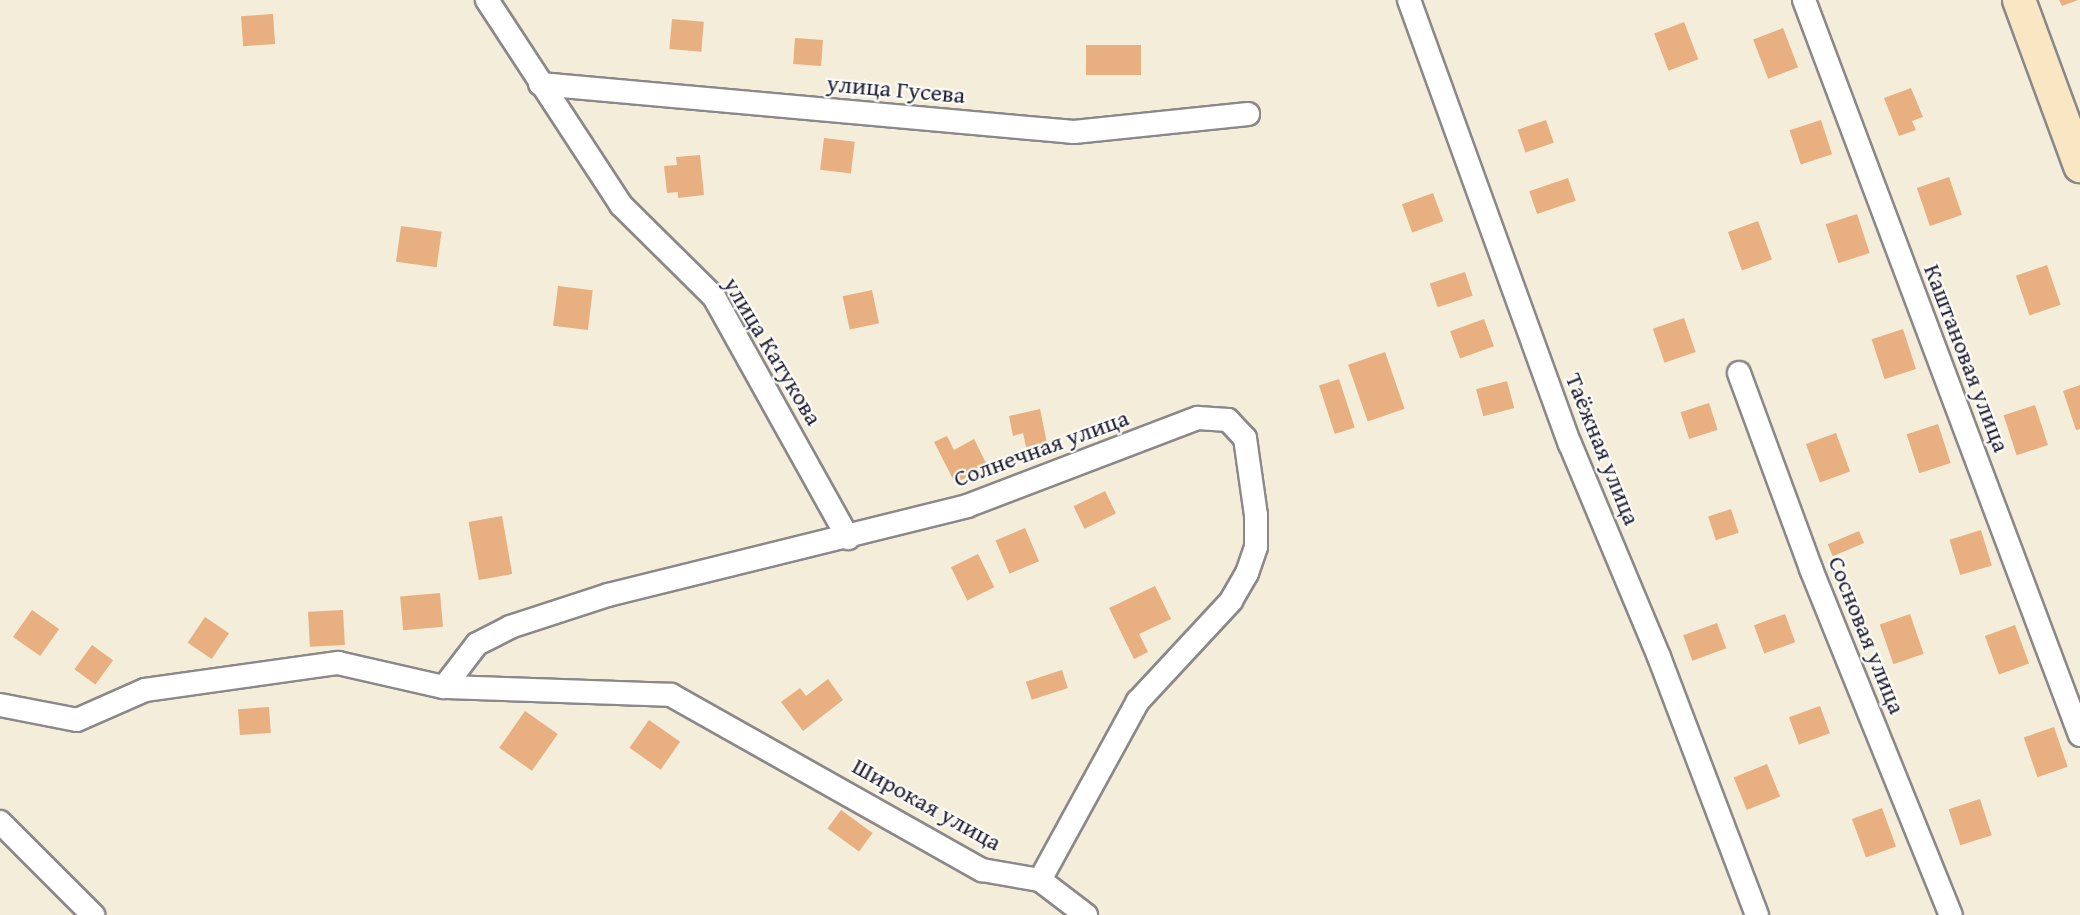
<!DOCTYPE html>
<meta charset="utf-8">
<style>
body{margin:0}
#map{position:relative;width:2080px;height:915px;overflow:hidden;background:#f4edd9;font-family:"Gentium Book Plus",serif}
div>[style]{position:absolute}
.building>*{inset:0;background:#e8af81;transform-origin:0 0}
.roads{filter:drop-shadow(2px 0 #8b888a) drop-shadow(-2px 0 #8b888a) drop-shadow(0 2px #8b888a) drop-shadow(0 -2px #8b888a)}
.street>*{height:22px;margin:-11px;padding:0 11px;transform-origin:11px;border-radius:11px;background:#fff}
.secondary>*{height:32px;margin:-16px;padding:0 16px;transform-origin:16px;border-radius:16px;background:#f9e7c3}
span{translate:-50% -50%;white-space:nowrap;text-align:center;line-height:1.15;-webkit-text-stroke:4.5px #fdfcf7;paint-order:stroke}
.street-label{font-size:24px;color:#22223b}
</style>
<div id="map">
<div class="building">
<div style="clip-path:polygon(2059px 0,2078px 0,2062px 6px)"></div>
<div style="left:273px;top:14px;width:30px;height:32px;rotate:86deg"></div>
<div style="left:672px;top:19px;width:32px;height:30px;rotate:5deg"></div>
<div style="left:1684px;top:22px;width:40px;height:32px;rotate:69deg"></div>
<div style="left:1783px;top:28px;width:42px;height:32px;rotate:69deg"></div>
<div style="left:795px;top:38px;width:28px;height:26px;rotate:4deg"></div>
<div style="left:1141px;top:45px;width:30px;height:55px;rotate:90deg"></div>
<div style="clip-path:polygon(1911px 88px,1923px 117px,1912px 121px,1916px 130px,1899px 136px,1884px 98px)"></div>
<div style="left:1546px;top:120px;width:24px;height:30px;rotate:71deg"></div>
<div style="left:1821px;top:120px;width:36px;height:33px;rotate:72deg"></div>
<div style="left:824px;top:138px;width:31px;height:32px;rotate:7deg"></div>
<div style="clip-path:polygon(700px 155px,704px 195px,678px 198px,678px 192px,667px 193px,664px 166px,677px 165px,676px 157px)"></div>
<div style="left:1949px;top:177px;width:40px;height:34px;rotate:71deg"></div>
<div style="left:1568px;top:178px;width:24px;height:41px;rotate:71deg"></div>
<div style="left:1433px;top:193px;width:30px;height:33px;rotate:70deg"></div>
<div style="left:1857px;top:214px;width:41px;height:33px;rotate:72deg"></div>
<div style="left:1758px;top:221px;width:41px;height:32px;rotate:70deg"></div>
<div style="left:401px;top:226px;width:41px;height:36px;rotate:8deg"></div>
<div style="left:2047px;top:265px;width:42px;height:33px;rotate:71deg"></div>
<div style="left:1465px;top:272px;width:25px;height:37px;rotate:72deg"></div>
<div style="left:558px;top:286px;width:35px;height:40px;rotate:7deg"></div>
<div style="left:872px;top:290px;width:34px;height:30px;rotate:78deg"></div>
<div style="left:1684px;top:318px;width:36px;height:33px;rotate:71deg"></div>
<div style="left:1484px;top:319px;width:29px;height:36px;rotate:70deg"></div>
<div style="left:1903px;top:329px;width:42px;height:33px;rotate:72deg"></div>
<div style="left:1385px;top:352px;width:60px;height:39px;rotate:71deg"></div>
<div style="left:1339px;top:379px;width:51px;height:21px;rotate:72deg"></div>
<div style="left:1507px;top:381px;width:28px;height:32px;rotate:75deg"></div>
<div style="clip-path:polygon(2080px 385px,2080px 429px,2076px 430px,2063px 391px)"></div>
<div style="left:1709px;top:403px;width:28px;height:30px;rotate:72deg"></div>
<div style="left:2035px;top:405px;width:42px;height:33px;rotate:72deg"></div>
<div style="clip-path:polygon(1040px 409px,1047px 443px,1026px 447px,1023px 433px,1013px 436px,1009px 416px)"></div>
<div style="left:1938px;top:424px;width:41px;height:33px;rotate:72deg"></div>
<div style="left:1836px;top:433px;width:41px;height:32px;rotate:70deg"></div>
<div style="clip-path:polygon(947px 436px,954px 450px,974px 439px,988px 467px,955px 483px,934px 442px)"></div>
<div style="left:1105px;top:491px;width:25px;height:35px;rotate:64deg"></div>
<div style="left:1731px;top:509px;width:25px;height:24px;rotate:72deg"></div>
<div style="left:502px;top:516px;width:59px;height:34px;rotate:80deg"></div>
<div style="left:1025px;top:528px;width:36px;height:32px;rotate:67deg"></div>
<div style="left:1981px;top:530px;width:37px;height:33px;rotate:73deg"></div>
<div style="left:1859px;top:531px;width:13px;height:34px;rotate:67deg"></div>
<div style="left:978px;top:554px;width:37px;height:30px;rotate:64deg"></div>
<div style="clip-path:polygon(1155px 586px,1171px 619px,1139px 634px,1148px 652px,1134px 659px,1109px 608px)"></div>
<div style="left:440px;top:593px;width:34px;height:40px;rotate:85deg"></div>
<div style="left:32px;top:610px;width:33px;height:33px;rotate:35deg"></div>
<div style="left:343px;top:610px;width:35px;height:35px;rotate:87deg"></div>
<div style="left:1785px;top:614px;width:30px;height:33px;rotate:70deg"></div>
<div style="left:1910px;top:614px;width:42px;height:32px;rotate:71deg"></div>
<div style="left:205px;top:617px;width:29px;height:31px;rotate:34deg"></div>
<div style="left:1717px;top:623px;width:27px;height:36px;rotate:70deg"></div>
<div style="left:2015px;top:625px;width:41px;height:32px;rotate:70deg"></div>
<div style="left:92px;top:645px;width:26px;height:30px;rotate:36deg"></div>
<div style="left:1062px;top:670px;width:19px;height:38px;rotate:72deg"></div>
<div style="clip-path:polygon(828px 679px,843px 700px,803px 731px,781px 702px,800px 688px,806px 696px)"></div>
<div style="left:1820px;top:706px;width:29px;height:33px;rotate:70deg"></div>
<div style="left:269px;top:707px;width:26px;height:31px;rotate:86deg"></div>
<div style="left:525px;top:711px;width:40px;height:45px;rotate:35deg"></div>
<div style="left:649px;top:720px;width:38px;height:34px;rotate:35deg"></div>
<div style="left:2054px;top:727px;width:42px;height:32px;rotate:71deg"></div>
<div style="left:1767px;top:764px;width:35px;height:36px;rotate:68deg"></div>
<div style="left:1980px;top:799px;width:38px;height:33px;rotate:72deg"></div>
<div style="left:1882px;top:808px;width:41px;height:32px;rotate:70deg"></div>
<div style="left:841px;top:810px;width:39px;height:23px;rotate:36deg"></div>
</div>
<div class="roads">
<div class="street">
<div style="left:487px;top:0;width:245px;rotate:56.8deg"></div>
<div style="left:621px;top:205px;width:131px;rotate:44.7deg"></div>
<div style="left:714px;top:297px;width:276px;rotate:60.9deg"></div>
<div style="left:1409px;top:0;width:472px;rotate:70.1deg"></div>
<div style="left:1570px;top:444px;width:231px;rotate:67.3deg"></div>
<div style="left:1659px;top:657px;width:276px;rotate:69.2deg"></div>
<div style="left:1804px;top:0;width:785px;rotate:69.42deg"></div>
<div style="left:540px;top:84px;width:536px;rotate:5.14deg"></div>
<div style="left:1074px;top:132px;width:175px;rotate:-5.9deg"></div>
<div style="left:1739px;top:373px;width:209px;rotate:69.8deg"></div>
<div style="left:1811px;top:569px;width:373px;rotate:68deg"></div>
<div style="left:444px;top:687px;width:227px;rotate:2deg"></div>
<div style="left:671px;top:695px;width:357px;rotate:29.4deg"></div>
<div style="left:982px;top:870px;width:59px;rotate:9.8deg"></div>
<div style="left:1040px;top:880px;width:58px;rotate:37.3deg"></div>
<div style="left:0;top:705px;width:78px;rotate:11deg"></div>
<div style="left:77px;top:720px;width:74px;rotate:-23.8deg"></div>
<div style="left:145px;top:690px;width:195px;rotate:-8deg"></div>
<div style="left:338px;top:663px;width:109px;rotate:12.8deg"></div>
<div style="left:444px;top:687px;width:54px;rotate:-52.5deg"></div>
<div style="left:477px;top:644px;width:37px;rotate:-27deg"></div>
<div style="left:510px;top:627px;width:103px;rotate:-18.1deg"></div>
<div style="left:608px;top:595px;width:370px;rotate:-13.9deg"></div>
<div style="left:967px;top:506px;width:247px;rotate:-20.9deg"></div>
<div style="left:1198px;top:418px;width:30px;rotate:4deg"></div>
<div style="left:1228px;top:420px;width:25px;rotate:47deg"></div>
<div style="left:1245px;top:438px;width:78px;rotate:81.9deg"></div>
<div style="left:1256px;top:515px;width:32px;rotate:90deg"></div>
<div style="left:1256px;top:547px;width:28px;rotate:109deg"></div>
<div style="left:1247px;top:573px;width:32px;rotate:120deg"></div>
<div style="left:1231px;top:601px;width:137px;rotate:132.9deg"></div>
<div style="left:1138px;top:701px;width:204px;rotate:118.7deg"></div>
<div style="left:0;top:822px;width:132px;rotate:45deg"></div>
</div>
<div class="secondary">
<div style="left:2019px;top:0;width:177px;rotate:69.8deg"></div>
</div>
</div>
<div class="street-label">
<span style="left:896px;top:89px;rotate:5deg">улица Гусева</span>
<span style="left:773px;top:351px;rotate:59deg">улица Катукова</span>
<span style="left:1967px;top:358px;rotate:69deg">Каштановая улица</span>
<span style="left:1041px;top:448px;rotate:-20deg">Солнечная улица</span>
<span style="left:1603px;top:449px;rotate:68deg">Таёжная улица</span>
<span style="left:1867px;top:635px;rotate:68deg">Сосновая улица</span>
<span style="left:927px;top:804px;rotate:29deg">Широкая улица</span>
</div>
</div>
